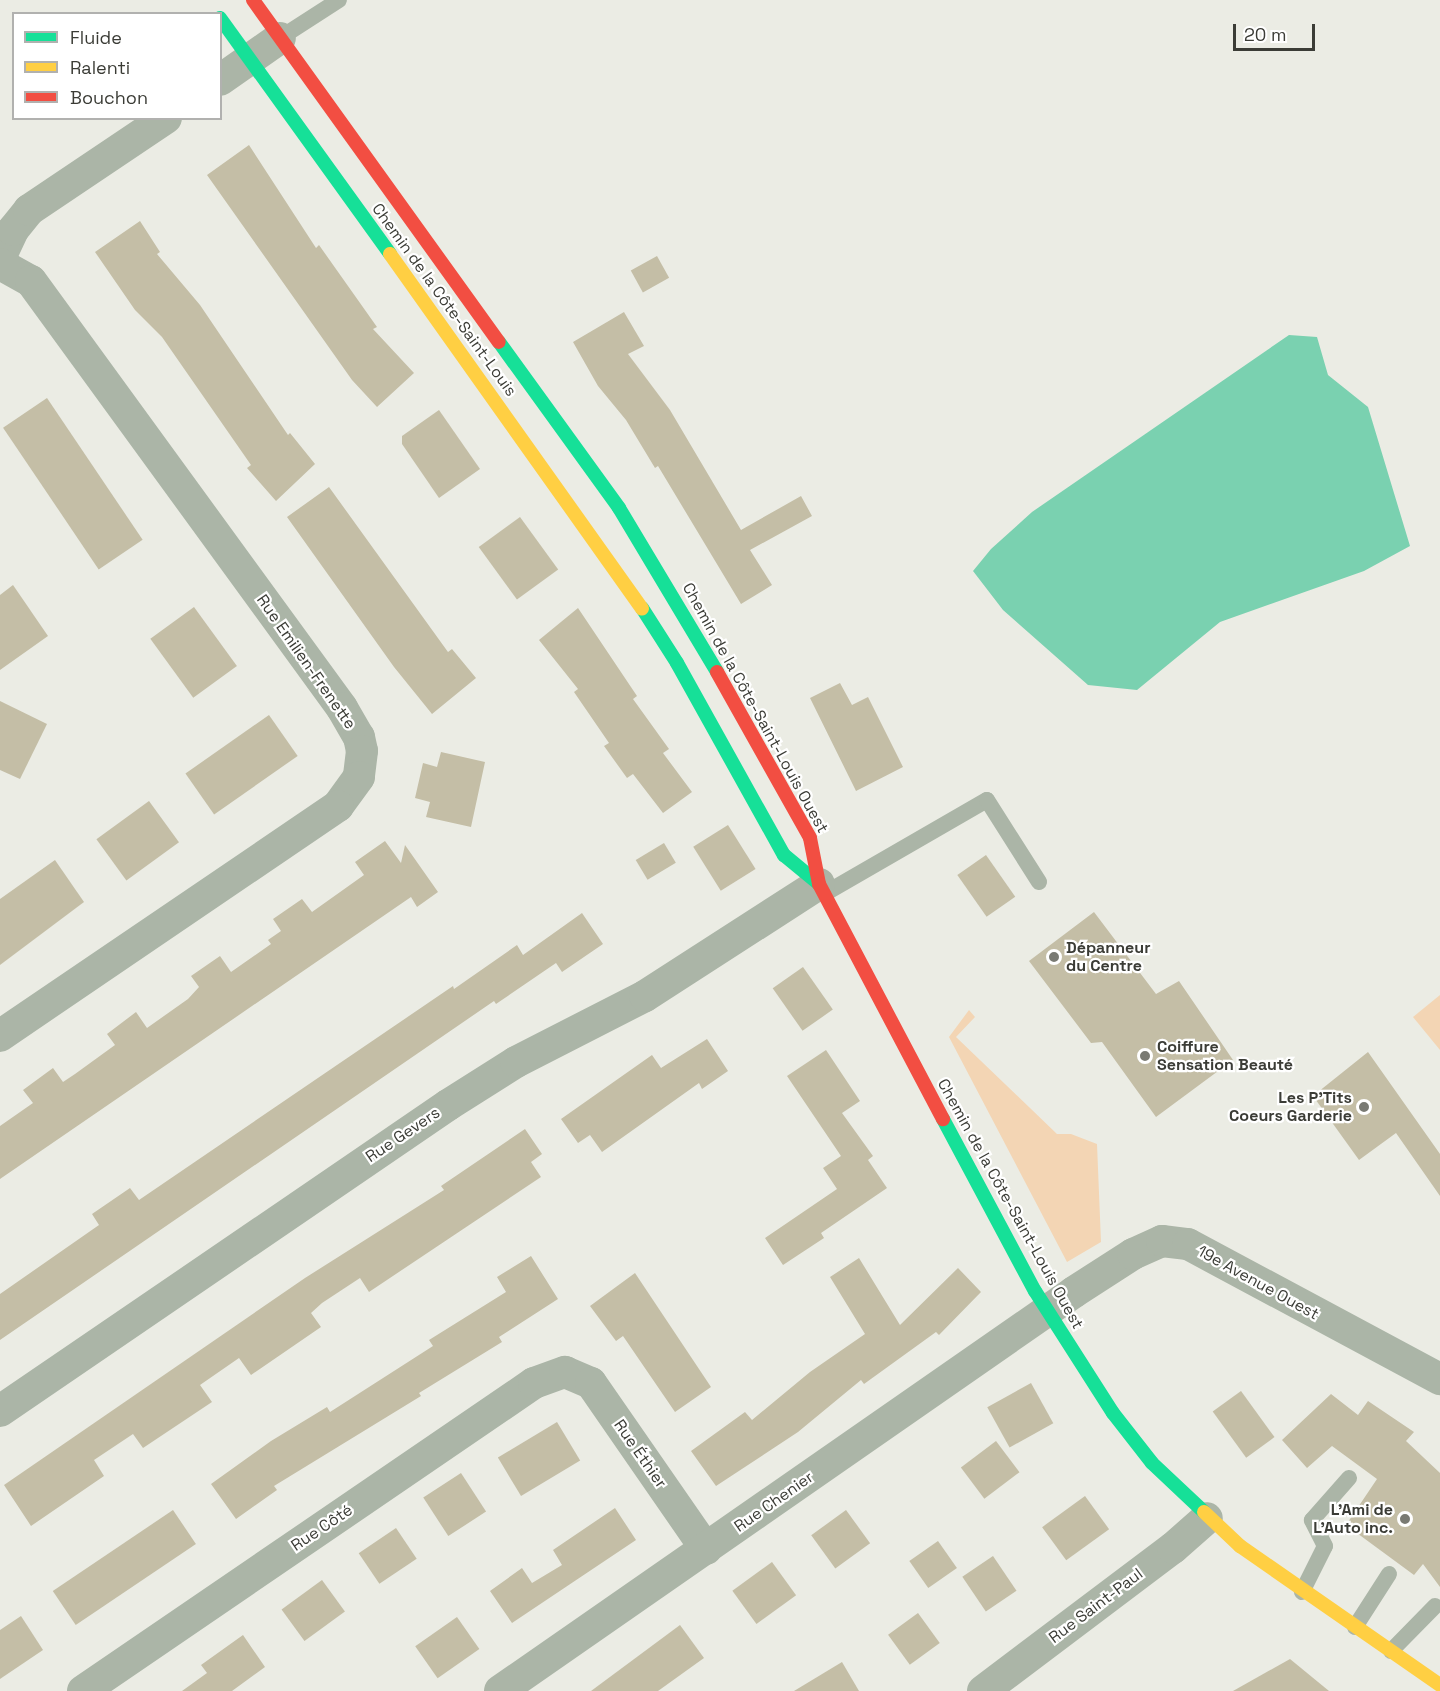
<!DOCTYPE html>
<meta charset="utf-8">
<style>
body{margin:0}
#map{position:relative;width:1440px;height:1691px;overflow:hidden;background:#ebece4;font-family:"Space Grotesk",sans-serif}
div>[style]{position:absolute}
.green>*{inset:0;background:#f3d5b4}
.water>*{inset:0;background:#7ad1b0}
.building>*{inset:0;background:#c4bea6;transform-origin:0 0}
.lane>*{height:16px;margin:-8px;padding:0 8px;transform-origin:8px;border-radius:8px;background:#abb5a7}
.street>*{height:32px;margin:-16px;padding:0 16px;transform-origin:16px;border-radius:16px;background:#abb5a7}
.fast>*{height:14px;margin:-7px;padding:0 7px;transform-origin:7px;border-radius:7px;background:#16e098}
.slow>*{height:14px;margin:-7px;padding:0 7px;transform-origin:7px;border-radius:7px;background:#ffcf43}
.jam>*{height:14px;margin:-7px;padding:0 7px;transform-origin:7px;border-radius:7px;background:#f24e42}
.dots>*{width:16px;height:16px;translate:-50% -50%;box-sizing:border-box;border:3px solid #fff;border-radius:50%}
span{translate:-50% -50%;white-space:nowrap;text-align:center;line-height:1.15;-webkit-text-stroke:4.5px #fff;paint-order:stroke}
.street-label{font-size:16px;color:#3b3c36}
.poi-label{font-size:16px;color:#3b3c36;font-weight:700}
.left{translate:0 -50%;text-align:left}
.right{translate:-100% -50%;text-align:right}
.legend{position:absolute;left:12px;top:12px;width:210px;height:108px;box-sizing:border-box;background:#fff;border:2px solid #b1b1af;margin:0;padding:8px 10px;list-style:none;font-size:18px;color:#3b3c36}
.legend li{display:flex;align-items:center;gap:12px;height:30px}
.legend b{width:30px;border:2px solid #b1b1af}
.scale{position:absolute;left:1233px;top:24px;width:82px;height:27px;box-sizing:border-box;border:3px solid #3b3c36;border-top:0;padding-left:8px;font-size:18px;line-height:21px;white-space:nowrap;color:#3b3c36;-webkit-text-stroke:4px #fff;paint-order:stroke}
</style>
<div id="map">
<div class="green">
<div style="clip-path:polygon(1440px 995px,1440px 1050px,1413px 1017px)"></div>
<div style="clip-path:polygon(969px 1010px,975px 1017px,956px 1037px,1057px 1134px,1071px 1134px,1097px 1144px,1101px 1242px,1067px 1262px,949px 1037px)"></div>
</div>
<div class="water">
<div style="clip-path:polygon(1289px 335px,1317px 337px,1328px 375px,1368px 407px,1410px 546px,1364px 571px,1220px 622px,1137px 690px,1088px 685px,1003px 610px,973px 571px,991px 549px,1032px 512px)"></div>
</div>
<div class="building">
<div style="clip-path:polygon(249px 145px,316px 248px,319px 245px,377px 327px,373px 329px,414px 373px,377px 407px,352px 380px,207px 175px)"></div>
<div style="clip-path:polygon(140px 221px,160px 252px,157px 254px,200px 305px,288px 435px,290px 433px,315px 464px,276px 501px,247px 468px,251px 465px,162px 337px,135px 310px,95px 252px)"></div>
<div style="left:657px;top:256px;width:25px;height:30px;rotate:61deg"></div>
<div style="clip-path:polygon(624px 312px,644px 346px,628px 354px,670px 410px,741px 530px,801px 496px,812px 516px,750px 550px,772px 585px,741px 604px,658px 466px,655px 468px,626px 420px,598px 386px,573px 342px)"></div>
<div style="left:47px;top:398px;width:171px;height:53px;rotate:56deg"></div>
<div style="clip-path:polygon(439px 410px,480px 469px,439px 498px,402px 444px,402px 436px)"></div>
<div style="clip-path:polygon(329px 487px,448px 652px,452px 649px,476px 678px,432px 714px,394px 667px,287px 517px)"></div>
<div style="left:520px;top:517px;width:65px;height:51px;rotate:54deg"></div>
<div style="clip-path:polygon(13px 585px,48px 636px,0 670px,0 595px)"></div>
<div style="left:194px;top:607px;width:73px;height:54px;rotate:54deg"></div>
<div style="clip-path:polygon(578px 608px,637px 696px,633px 699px,669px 749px,663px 753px,692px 792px,663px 813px,633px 774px,627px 778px,604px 746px,609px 743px,574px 692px,578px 689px,539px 640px)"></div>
<div style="clip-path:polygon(840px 683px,852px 705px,868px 697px,903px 767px,856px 791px,810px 698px)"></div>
<div style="clip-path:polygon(0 701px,47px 724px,20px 779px,0 770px)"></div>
<div style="left:269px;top:715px;width:50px;height:102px;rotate:55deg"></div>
<div style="clip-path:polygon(441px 752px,485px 762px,471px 827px,426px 817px,430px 802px,415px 798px,423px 763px,437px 767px)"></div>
<div style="left:149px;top:801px;width:51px;height:65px;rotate:54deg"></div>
<div style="left:728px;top:825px;width:52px;height:41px;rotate:58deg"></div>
<div style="clip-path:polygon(385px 841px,401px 863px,405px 845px,438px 892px,417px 907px,411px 897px,0 1179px,0 1126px,33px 1103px,23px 1090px,53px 1068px,63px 1082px,75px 1074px,115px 1045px,107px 1034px,136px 1012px,147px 1028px,188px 999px,199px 987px,191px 976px,220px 956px,231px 972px,271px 944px,268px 940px,281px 931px,273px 919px,302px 899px,312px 912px,364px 875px,355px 862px)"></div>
<div style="left:664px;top:843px;width:23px;height:33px;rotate:59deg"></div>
<div style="left:986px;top:855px;width:51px;height:35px;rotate:55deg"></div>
<div style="clip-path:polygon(55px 860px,84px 902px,0 965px,0 899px)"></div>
<div style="clip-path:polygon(1094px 912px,1156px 994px,1179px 981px,1233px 1060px,1156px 1117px,1102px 1042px,1091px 1043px,1029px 961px)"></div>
<div style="clip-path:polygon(582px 913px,603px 944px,562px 972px,556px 963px,496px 1004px,494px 1001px,0 1340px,0 1294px,99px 1225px,92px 1214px,130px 1188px,139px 1200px,453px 986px,454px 989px,517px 945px,523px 955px)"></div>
<div style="left:803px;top:967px;width:52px;height:37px;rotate:55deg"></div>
<div style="clip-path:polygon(707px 1039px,728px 1071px,702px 1089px,699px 1083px,602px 1152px,590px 1135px,578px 1143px,561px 1119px,652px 1055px,661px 1068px)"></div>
<div style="clip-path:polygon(826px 1050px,860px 1101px,842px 1113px,873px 1156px,868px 1160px,887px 1188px,821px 1233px,824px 1238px,783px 1265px,765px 1238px,837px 1189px,823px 1168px,841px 1156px,787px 1076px)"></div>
<div style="clip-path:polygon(1368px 1052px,1440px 1154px,1440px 1196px,1396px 1133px,1359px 1160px,1313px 1096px)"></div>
<div style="clip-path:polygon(525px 1129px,542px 1154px,531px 1162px,541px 1177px,369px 1292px,360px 1278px,322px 1303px,311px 1313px,321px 1327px,251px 1375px,239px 1358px,200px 1385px,212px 1402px,143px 1448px,133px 1434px,94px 1460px,104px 1476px,31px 1526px,4px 1485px,305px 1278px,444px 1190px,441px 1186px)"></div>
<div style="clip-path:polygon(531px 1256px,558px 1299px,499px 1337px,502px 1342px,419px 1393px,421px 1396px,274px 1486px,277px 1490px,236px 1519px,211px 1484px,271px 1441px,327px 1407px,330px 1412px,433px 1346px,429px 1340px,506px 1292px,497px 1277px)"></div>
<div style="clip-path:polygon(859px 1258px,900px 1325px,958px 1268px,981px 1292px,939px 1335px,936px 1332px,864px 1384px,861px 1380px,798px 1432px,716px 1486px,691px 1451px,745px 1412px,752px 1420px,810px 1372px,865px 1334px,830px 1277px)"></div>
<div style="clip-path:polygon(635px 1273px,711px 1387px,675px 1412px,623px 1336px,616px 1341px,590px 1306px)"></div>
<div style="left:1031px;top:1383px;width:46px;height:50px;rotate:61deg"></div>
<div style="left:1241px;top:1391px;width:57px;height:35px;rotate:54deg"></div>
<div style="clip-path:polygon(1331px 1394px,1358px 1415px,1368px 1401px,1414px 1432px,1406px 1441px,1440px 1473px,1440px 1587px,1423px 1564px,1414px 1575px,1346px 1525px,1377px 1479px,1332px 1446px,1307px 1468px,1282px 1440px)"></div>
<div style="left:557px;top:1422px;width:45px;height:69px;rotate:59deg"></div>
<div style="left:996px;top:1441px;width:39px;height:44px;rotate:53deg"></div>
<div style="left:461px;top:1473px;width:46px;height:45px;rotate:57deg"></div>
<div style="left:1085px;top:1496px;width:41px;height:53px;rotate:54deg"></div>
<div style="clip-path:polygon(615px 1508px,636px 1540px,512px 1623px,490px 1591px,522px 1568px,532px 1583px,562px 1565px,553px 1550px)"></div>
<div style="left:173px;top:1510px;width:41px;height:145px;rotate:56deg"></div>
<div style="left:846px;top:1510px;width:41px;height:43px;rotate:54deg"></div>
<div style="left:396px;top:1528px;width:37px;height:45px;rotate:56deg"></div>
<div style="left:938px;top:1541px;width:33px;height:35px;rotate:55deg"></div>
<div style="left:993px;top:1556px;width:42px;height:37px;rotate:56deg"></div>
<div style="left:772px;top:1562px;width:41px;height:49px;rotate:54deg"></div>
<div style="left:322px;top:1580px;width:39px;height:50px;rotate:54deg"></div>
<div style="left:918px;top:1613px;width:37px;height:37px;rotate:54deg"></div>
<div style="clip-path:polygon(21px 1616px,43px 1650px,0 1679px,0 1630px)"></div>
<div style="left:457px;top:1617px;width:39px;height:51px;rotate:55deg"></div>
<div style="clip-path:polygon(680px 1625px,704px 1658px,658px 1691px,591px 1691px)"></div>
<div style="clip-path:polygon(243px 1635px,265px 1667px,232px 1691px,182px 1691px,207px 1673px,201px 1665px)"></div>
<div style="clip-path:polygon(1290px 1659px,1329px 1691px,1233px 1691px)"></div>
<div style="clip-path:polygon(842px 1662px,859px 1691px,794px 1691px)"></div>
</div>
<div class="lane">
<div style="left:280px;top:38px;width:70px;rotate:-32.8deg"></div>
<div style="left:824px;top:894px;width:188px;rotate:-30deg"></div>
<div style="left:987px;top:800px;width:97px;rotate:57.6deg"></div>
<div style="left:1302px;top:1592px;width:51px;rotate:-63.4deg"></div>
<div style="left:1325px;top:1546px;width:29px;rotate:-117deg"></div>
<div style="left:1312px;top:1520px;width:56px;rotate:-48.6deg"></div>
<div style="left:1355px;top:1627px;width:63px;rotate:-57.3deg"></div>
<div style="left:1391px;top:1651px;width:63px;rotate:-45.6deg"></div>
</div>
<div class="street">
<div style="left:220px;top:80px;width:73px;rotate:-35deg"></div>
<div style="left:0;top:258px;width:31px;rotate:-65deg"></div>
<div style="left:13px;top:230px;width:26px;rotate:-51deg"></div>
<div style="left:29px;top:210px;width:165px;rotate:-33.9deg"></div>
<div style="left:0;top:264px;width:35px;rotate:29deg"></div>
<div style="left:31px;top:281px;width:528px;rotate:53.93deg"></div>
<div style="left:342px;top:708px;width:34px;rotate:60deg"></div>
<div style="left:359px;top:737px;width:14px;rotate:78deg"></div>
<div style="left:362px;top:751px;width:26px;rotate:97deg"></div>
<div style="left:359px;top:777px;width:36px;rotate:126deg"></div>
<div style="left:338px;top:806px;width:409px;rotate:145.8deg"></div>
<div style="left:0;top:1411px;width:543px;rotate:-34.33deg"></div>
<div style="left:448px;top:1105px;width:80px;rotate:-32.3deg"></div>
<div style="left:516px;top:1062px;width:145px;rotate:-27.1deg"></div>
<div style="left:645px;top:996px;width:207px;rotate:-32.8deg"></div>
<div style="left:83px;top:1691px;width:546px;rotate:-34.33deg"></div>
<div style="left:534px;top:1383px;width:33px;rotate:-20deg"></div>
<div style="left:565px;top:1372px;width:28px;rotate:23deg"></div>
<div style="left:591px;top:1383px;width:202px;rotate:55.3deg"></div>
<div style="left:500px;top:1691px;width:699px;rotate:-34.8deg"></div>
<div style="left:1074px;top:1292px;width:70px;rotate:-32.8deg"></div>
<div style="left:1133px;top:1254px;width:32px;rotate:-24deg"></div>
<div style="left:1162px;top:1241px;width:26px;rotate:7deg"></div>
<div style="left:1188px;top:1244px;width:286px;rotate:28.2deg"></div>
<div style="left:983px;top:1691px;width:238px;rotate:-37deg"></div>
<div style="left:1173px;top:1548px;width:45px;rotate:-41.4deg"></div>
</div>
<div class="fast">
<div style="left:220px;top:18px;width:291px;rotate:54.2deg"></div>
<div style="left:499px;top:342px;width:205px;rotate:54.1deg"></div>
<div style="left:619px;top:508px;width:191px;rotate:59.1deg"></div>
<div style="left:642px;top:608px;width:65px;rotate:57.5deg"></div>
<div style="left:677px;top:663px;width:220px;rotate:60.9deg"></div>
<div style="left:784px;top:855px;width:45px;rotate:39.6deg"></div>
<div style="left:943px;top:1119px;width:195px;rotate:61.9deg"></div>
<div style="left:1035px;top:1291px;width:145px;rotate:57.4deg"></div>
<div style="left:1113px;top:1413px;width:63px;rotate:52deg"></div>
<div style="left:1152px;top:1463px;width:71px;rotate:43.3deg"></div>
</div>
<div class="slow">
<div style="left:390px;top:254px;width:435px;rotate:54.6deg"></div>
<div style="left:1204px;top:1512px;width:50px;rotate:43.4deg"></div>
<div style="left:1240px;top:1546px;width:244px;rotate:34.8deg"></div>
</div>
<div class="jam">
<div style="left:253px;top:0;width:421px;rotate:54.3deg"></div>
<div style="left:717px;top:672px;width:190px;rotate:60.7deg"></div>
<div style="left:810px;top:838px;width:47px;rotate:78.9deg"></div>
<div style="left:819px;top:884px;width:266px;rotate:62.2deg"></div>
</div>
<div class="dots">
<div style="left:1054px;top:957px;background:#797a73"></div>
<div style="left:1145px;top:1056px;background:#797a73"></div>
<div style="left:1364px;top:1107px;background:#797a73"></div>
<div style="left:1405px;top:1519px;background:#797a73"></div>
</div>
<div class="street-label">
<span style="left:444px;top:300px;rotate:54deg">Chemin de la Côte-Saint-Louis</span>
<span style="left:306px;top:662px;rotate:55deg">Rue Emilien-Frenette</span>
<span style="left:755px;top:708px;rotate:61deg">Chemin de la Côte-Saint-Louis Ouest</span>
<span style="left:403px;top:1135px;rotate:-34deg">Rue Gevers</span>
<span style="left:1010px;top:1204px;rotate:61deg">Chemin de la Côte-Saint-Louis Ouest</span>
<span style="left:1258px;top:1283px;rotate:29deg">19e Avenue Ouest</span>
<span style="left:640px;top:1454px;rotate:55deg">Rue Éthier</span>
<span style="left:774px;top:1502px;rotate:-35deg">Rue Chenier</span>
<span style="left:322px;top:1528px;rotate:-34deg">Rue Côté</span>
<span style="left:1096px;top:1606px;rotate:-37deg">Rue Saint-Paul</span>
</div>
<div class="poi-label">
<span class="left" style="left:1066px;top:957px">Dépanneur<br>du Centre</span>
<span class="left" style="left:1157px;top:1056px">Coiffure<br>Sensation Beauté</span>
<span class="right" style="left:1352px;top:1107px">Les P'Tits<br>Coeurs Garderie</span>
<span class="right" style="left:1393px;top:1519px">L'Ami de<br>L'Auto inc.</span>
</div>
<ul class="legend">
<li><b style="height:8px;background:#16e098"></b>Fluide</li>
<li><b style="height:8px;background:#ffcf43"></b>Ralenti</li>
<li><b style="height:8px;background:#f24e42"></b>Bouchon</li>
</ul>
<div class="scale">20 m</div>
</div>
